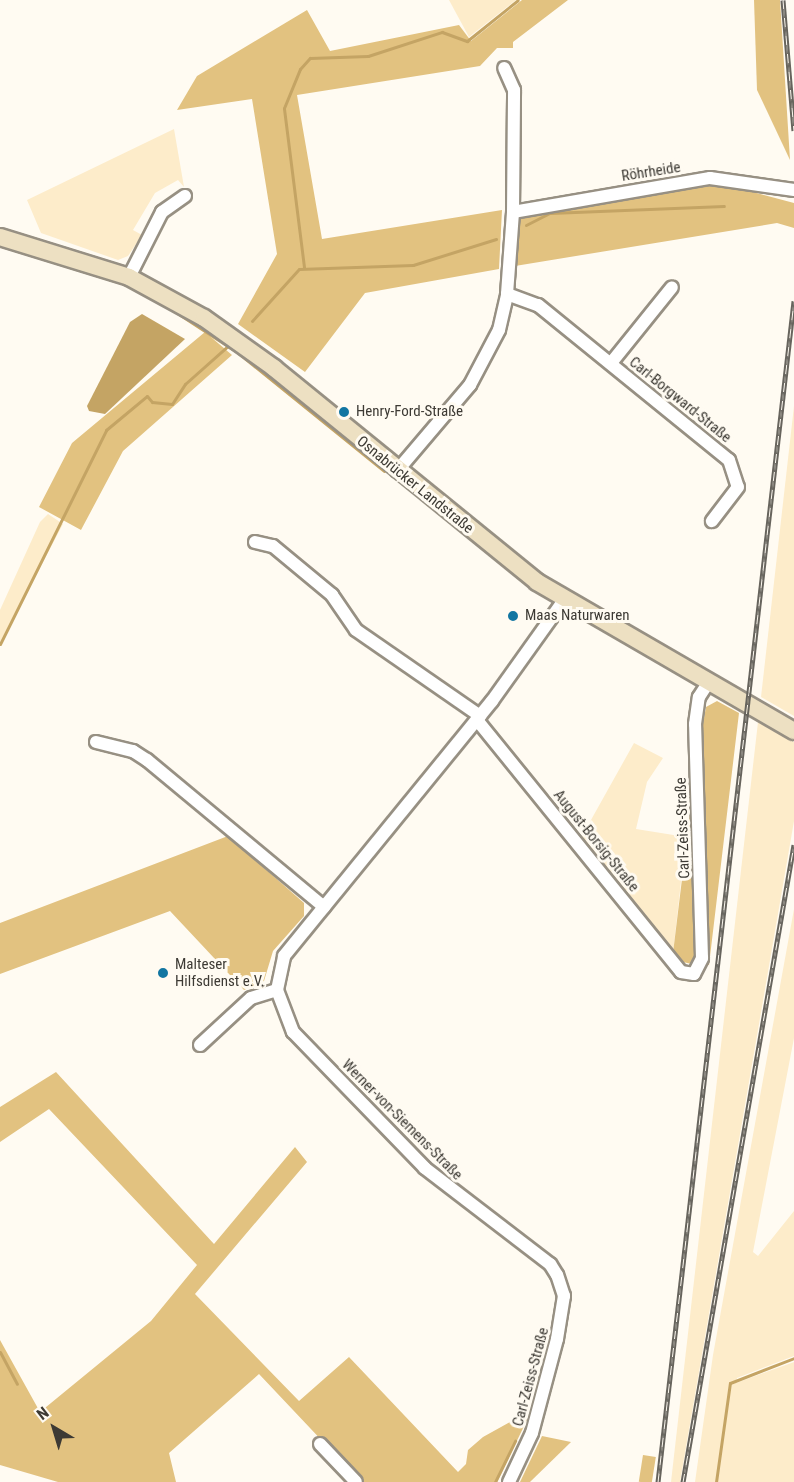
<!DOCTYPE html>
<meta charset="utf-8">
<style>
body{margin:0}
#map{position:relative;width:794px;height:1482px;overflow:hidden;background:#fffbf2;font-family:"Roboto Condensed",sans-serif}
div>[style]{position:absolute}
.green>*{inset:0;background:#fdecca}
.forest>*{inset:0;background:#e2c280;transform-origin:0 0}
.water>*{inset:0;background:#c4a464}
.stream>*{height:3px;margin:-1.5px;padding:0 1.5px;transform-origin:1.5px;border-radius:1.5px;background:#c4a464}
.roads{filter:drop-shadow(2px 0 #979083) drop-shadow(-2px 0 #979083) drop-shadow(0 2px #979083) drop-shadow(0 -2px #979083)}
.street>*{height:12px;margin:-6px;padding:0 6px;transform-origin:6px;border-radius:6px;background:#fff}
.secondary>*{height:16px;margin:-8px;padding:0 8px;transform-origin:8px;border-radius:8px;background:#ede0c2}
.rail>*{height:5px;margin-top:-2.5px;transform-origin:0;background:repeating-linear-gradient(90deg,#fffbf2 0 9px,#67645d 0 18px);box-sizing:border-box;border-block:2px solid #67645d}
.dots>*{width:16px;height:16px;translate:-50% -50%;box-sizing:border-box;border:3px solid #fffbf2;border-radius:50%}
span{translate:-50% -50%;white-space:nowrap;text-align:center;line-height:1.15;-webkit-text-stroke:6px #fffbf2;paint-order:stroke}
.street-label{font-size:15px;color:#3d3a34}
.poi-label{font-size:15px;color:#3d3a34}
.left{translate:0 -50%;text-align:left}
.north{position:absolute;left:24px;top:1398px;width:60px;height:60px;-webkit-text-stroke:4px #fffbf2;paint-order:stroke;rotate:322deg;font-size:16px;font-weight:700;line-height:24px;text-align:center;color:#3d3a34}
.north::after{content:'';display:block;margin:auto;width:21px;height:27px;background:#3d3a34;clip-path:polygon(50% 0,100% 100%,50% 72%,0 100%)}
</style>
<div id="map">
<div class="green">
<div style="clip-path:polygon(449px 0,516px 0,469px 37px)"></div>
<div style="clip-path:polygon(174px 129px,184px 187px,178px 180px,155px 193px,133px 230px,142px 235px,128px 256px,118px 260px,41px 233px,27px 200px)"></div>
<div style="clip-path:polygon(794px 406px,794px 716px,761px 697px)"></div>
<div style="clip-path:polygon(48px 514px,63px 524px,0 644px,0 610px,40px 522px)"></div>
<div style="clip-path:polygon(758px 722px,794px 742px,794px 821px,680px 1482px,671px 1482px)"></div>
<div style="clip-path:polygon(634px 743px,663px 758px,647px 782px,636px 829px,686px 837px,673px 953px,582px 836px)"></div>
<div style="clip-path:polygon(794px 909px,794px 1038px,753px 1252px,758px 1256px,794px 1211px,794px 1356px,737px 1378px,736px 1383px,794px 1362px,794px 1482px,695px 1482px,713px 1355px)"></div>
</div>
<div class="forest">
<div style="clip-path:polygon(522px 0,568px 0,513px 42px,513px 48px,497px 48px,480px 66px,297px 95px,322px 239px,502px 210px,499px 269px,365px 293px,305px 372px,238px 324px,277px 254px,252px 99px,177px 110px,197px 76px,307px 10px,330px 51px,459px 25px,471px 41px)"></div>
<div style="clip-path:polygon(754px 0,780px 0,790px 160px,757px 90px)"></div>
<div style="clip-path:polygon(715px 182px,794px 203px,794px 228px,777px 223px,515px 266px,518px 214px)"></div>
<div style="clip-path:polygon(205px 332px,232px 355px,123px 451px,81px 530px,39px 507px,72px 443px)"></div>
<div style="clip-path:polygon(717px 701px,739px 713px,709px 965px,692px 964px,678px 961px,673px 953px,691px 805px,705px 805px,702px 729px,706px 707px)"></div>
<div style="clip-path:polygon(228px 836px,304px 903px,304px 916px,273px 951px,264px 981px,244px 990px,170px 911px,0 974px,0 923px)"></div>
<div style="clip-path:polygon(56px 1072px,214px 1244px,295px 1147px,307px 1162px,195px 1294px,299px 1401px,349px 1357px,458px 1472px,466px 1464px,468px 1450px,483px 1437px,521px 1416px,527px 1420px,497px 1482px,361px 1482px,259px 1374px,169px 1453px,176px 1482px,58px 1482px,0 1465px,0 1340px,40px 1412px,151px 1321px,197px 1265px,49px 1109px,0 1142px,0 1107px)"></div>
<div style="clip-path:polygon(542px 1436px,571px 1442px,530px 1482px,520px 1482px)"></div>
<div style="left:643px;top:1455px;width:13px;height:27px;rotate:9deg"></div>
</div>
<div class="water">
<div style="clip-path:polygon(142px 314px,185px 339px,105px 414px,89px 411px,87px 406px,130px 322px)"></div>
</div>
<div class="stream">
<div style="left:526px;top:225px;width:27px;rotate:-27deg"></div>
<div style="left:550px;top:213px;width:174px;rotate:-2.3deg"></div>
<div style="left:304px;top:267px;width:160px;rotate:-97.2deg"></div>
<div style="left:284px;top:108px;width:42px;rotate:-67.7deg"></div>
<div style="left:300px;top:69px;width:15px;rotate:-48deg"></div>
<div style="left:310px;top:58px;width:58px;rotate:-2deg"></div>
<div style="left:368px;top:56px;width:78px;rotate:-18deg"></div>
<div style="left:442px;top:32px;width:27px;rotate:20deg"></div>
<div style="left:467px;top:41px;width:65px;rotate:-38.8deg"></div>
<div style="left:171px;top:309px;width:79px;rotate:33.1deg"></div>
<div style="left:237px;top:352px;width:189px;rotate:39deg"></div>
<div style="left:252px;top:321px;width:70px;rotate:-47.9deg"></div>
<div style="left:299px;top:269px;width:114px;rotate:-2deg"></div>
<div style="left:413px;top:265px;width:87px;rotate:-17.4deg"></div>
<div style="left:0;top:644px;width:239px;rotate:-63.6deg"></div>
<div style="left:106px;top:430px;width:53px;rotate:-39.7deg"></div>
<div style="left:147px;top:396px;width:8px;rotate:50deg"></div>
<div style="left:152px;top:402px;width:20px;rotate:6deg"></div>
<div style="left:172px;top:404px;width:24px;rotate:-57deg"></div>
<div style="left:185px;top:384px;width:60px;rotate:-41.6deg"></div>
<div style="left:0;top:1352px;width:36px;rotate:62deg"></div>
<div style="left:495px;top:1482px;width:46px;rotate:-64deg"></div>
<div style="left:716px;top:1482px;width:100px;rotate:-82deg"></div>
<div style="left:730px;top:1383px;width:69px;rotate:-21.3deg"></div>
</div>
<div class="roads">
<div class="street">
<div style="left:513px;top:212px;width:200px;rotate:-9.8deg"></div>
<div style="left:710px;top:178px;width:85px;rotate:8.1deg"></div>
<div style="left:129px;top:277px;width:73px;rotate:-63.1deg"></div>
<div style="left:162px;top:212px;width:28px;rotate:-35deg"></div>
<div style="left:507px;top:294px;width:33px;rotate:20deg"></div>
<div style="left:538px;top:305px;width:246px;rotate:39.1deg"></div>
<div style="left:729px;top:460px;width:28px;rotate:72deg"></div>
<div style="left:738px;top:487px;width:43px;rotate:127.4deg"></div>
<div style="left:611px;top:363px;width:97px;rotate:-51.2deg"></div>
<div style="left:397px;top:471px;width:113px;rotate:-49.7deg"></div>
<div style="left:470px;top:385px;width:62px;rotate:-62.2deg"></div>
<div style="left:499px;top:330px;width:37px;rotate:-77deg"></div>
<div style="left:507px;top:294px;width:82px;rotate:-85.8deg"></div>
<div style="left:513px;top:212px;width:122px;rotate:-89.5deg"></div>
<div style="left:514px;top:90px;width:24px;rotate:-114deg"></div>
<div style="left:255px;top:542px;width:18px;rotate:13deg"></div>
<div style="left:273px;top:546px;width:77px;rotate:39.7deg"></div>
<div style="left:332px;top:595px;width:42px;rotate:55.6deg"></div>
<div style="left:356px;top:630px;width:151px;rotate:34.7deg"></div>
<div style="left:477px;top:720px;width:324px;rotate:51deg"></div>
<div style="left:681px;top:972px;width:13px;rotate:9deg"></div>
<div style="left:694px;top:974px;width:18px;rotate:-63deg"></div>
<div style="left:702px;top:958px;width:234px;rotate:-91.7deg"></div>
<div style="left:695px;top:724px;width:27px;rotate:-82deg"></div>
<div style="left:699px;top:697px;width:17px;rotate:-57deg"></div>
<div style="left:96px;top:742px;width:38px;rotate:14deg"></div>
<div style="left:133px;top:751px;width:17px;rotate:33deg"></div>
<div style="left:147px;top:760px;width:230px;rotate:39.7deg"></div>
<div style="left:200px;top:1045px;width:69px;rotate:-42.7deg"></div>
<div style="left:251px;top:998px;width:27px;rotate:-17deg"></div>
<div style="left:320px;top:1444px;width:52px;rotate:46.5deg"></div>
<div style="left:509px;top:1482px;width:54px;rotate:-64.9deg"></div>
<div style="left:532px;top:1433px;width:97px;rotate:-75.1deg"></div>
<div style="left:557px;top:1339px;width:44px;rotate:-80.8deg"></div>
<div style="left:564px;top:1296px;width:22px;rotate:-108deg"></div>
<div style="left:557px;top:1275px;width:13px;rotate:-122deg"></div>
<div style="left:550px;top:1264px;width:158px;rotate:-142.5deg"></div>
<div style="left:425px;top:1168px;width:190px;rotate:-134.1deg"></div>
<div style="left:293px;top:1032px;width:45px;rotate:-110.9deg"></div>
<div style="left:277px;top:990px;width:35px;rotate:-78deg"></div>
<div style="left:284px;top:956px;width:329px;rotate:-50.8deg"></div>
<div style="left:492px;top:701px;width:124px;rotate:-54.5deg"></div>
</div>
<div class="secondary">
<div style="left:0;top:237px;width:135px;rotate:17.2deg"></div>
<div style="left:129px;top:277px;width:85px;rotate:28.7deg"></div>
<div style="left:204px;top:318px;width:86px;rotate:35.5deg"></div>
<div style="left:274px;top:368px;width:339px;rotate:39.1deg"></div>
<div style="left:537px;top:582px;width:297px;rotate:30.1deg"></div>
</div>
</div>
<div class="rail">
<div style="left:783px;top:0;width:131px;rotate:85.2deg"></div>
<div style="left:658px;top:1482px;width:1189px;rotate:-83.43deg"></div>
<div style="left:683px;top:1482px;width:647px;rotate:-80.12deg"></div>
</div>
<div class="dots">
<div style="left:344px;top:412px;background:#1276a2"></div>
<div style="left:513px;top:616px;background:#1276a2"></div>
<div style="left:163px;top:973px;background:#1276a2"></div>
</div>
<div class="street-label">
<span style="left:651px;top:172px;rotate:-9deg">Röhrheide</span>
<span style="left:680px;top:400px;rotate:39deg">Carl-Borgward-Straße</span>
<span style="left:415px;top:485px;rotate:39deg">Osnabrücker Landstraße</span>
<span style="left:683px;top:828px;rotate:-92deg">Carl-Zeiss-Straße</span>
<span style="left:596px;top:841px;rotate:51deg">August-Borsig-Straße</span>
<span style="left:402px;top:1120px;rotate:45deg">Werner-von-Siemens-Straße</span>
<span style="left:531px;top:1377px;rotate:-75deg">Carl-Zeiss-Straße</span>
</div>
<div class="poi-label">
<span class="left" style="left:356px;top:412px">Henry-Ford-Straße</span>
<span class="left" style="left:525px;top:616px">Maas Naturwaren</span>
<span class="left" style="left:175px;top:973px">Malteser<br>Hilfsdienst e.V.</span>
</div>
<div class="north">N</div>
</div>
